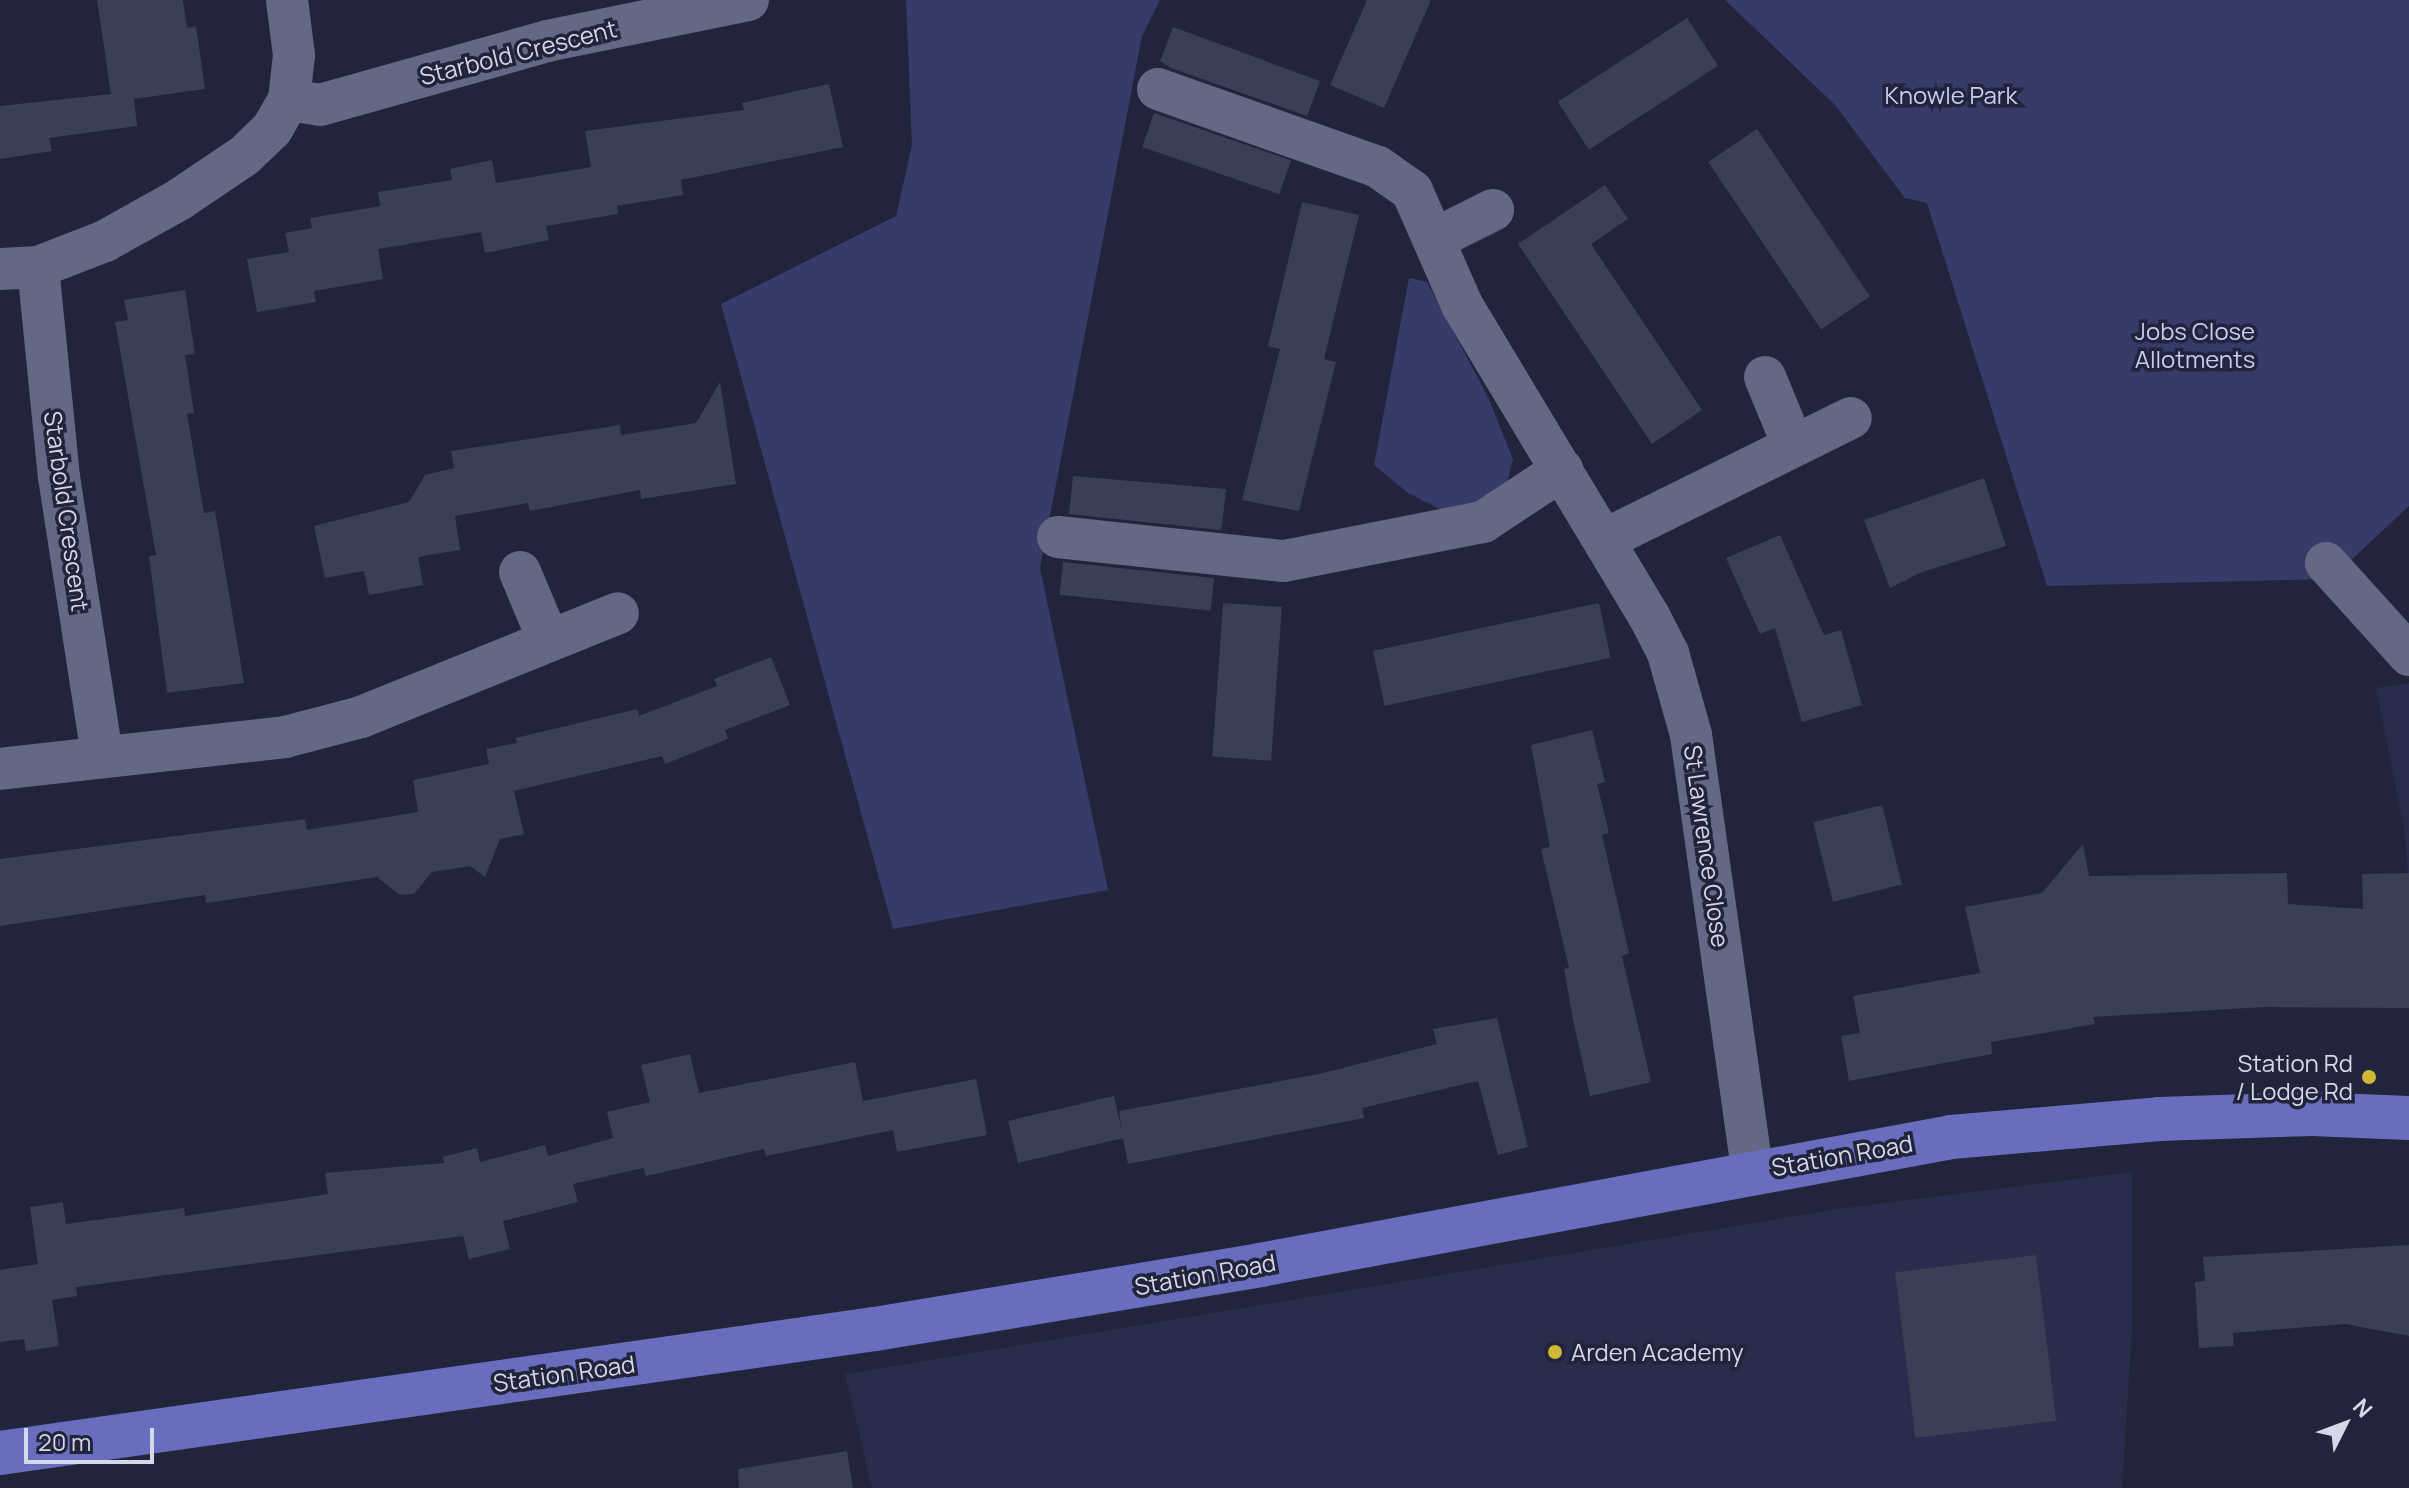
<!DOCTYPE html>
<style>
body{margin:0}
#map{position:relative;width:2409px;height:1488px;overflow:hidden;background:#21243b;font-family:Manrope,sans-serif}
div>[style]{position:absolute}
.built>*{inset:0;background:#292c4a}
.green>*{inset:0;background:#363b6a}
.building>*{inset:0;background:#3a3e57;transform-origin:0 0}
.minor>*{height:42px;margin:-21px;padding:0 21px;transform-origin:21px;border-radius:21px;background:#646884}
.major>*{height:44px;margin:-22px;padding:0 22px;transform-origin:22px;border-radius:22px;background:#686ebd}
.dots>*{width:22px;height:22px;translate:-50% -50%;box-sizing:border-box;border:4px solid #21243b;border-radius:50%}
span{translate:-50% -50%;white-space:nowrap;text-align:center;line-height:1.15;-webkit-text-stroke:7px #21243b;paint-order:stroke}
.street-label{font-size:24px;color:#d5d8e8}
.park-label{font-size:24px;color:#c5ccf2}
.poi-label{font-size:24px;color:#d5d8e8}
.right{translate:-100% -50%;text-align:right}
.left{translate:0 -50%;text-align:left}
.north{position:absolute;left:2305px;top:1384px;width:80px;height:80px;-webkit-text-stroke:6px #21243b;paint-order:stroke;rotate:48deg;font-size:22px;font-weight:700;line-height:32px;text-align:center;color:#d5d8e8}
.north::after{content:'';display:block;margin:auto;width:28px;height:36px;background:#d5d8e8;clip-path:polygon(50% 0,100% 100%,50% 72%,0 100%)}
.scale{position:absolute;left:24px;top:1428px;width:130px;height:36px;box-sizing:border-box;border:4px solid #d5d8e8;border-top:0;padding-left:10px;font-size:24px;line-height:28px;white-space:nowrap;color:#d5d8e8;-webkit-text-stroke:6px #21243b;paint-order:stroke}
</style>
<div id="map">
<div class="built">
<div style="clip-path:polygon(2409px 683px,2409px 892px,2405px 835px,2376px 688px)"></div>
<div style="clip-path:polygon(2132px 1172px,2132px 1329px,2122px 1488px,872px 1488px,845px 1374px,1838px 1209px)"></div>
</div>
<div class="green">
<div style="clip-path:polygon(906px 0,1160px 0,1142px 36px,1040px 568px,1108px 890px,893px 929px,721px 304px,896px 216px,912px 145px)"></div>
<div style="clip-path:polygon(1725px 0,2409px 0,2409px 506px,2331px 579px,2047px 586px,1927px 203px,1905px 198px,1835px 105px)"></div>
<div style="clip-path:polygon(1409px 278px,1427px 282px,1488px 397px,1513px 459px,1506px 487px,1487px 502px,1448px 513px,1408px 493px,1374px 465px)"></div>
</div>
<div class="building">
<div style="clip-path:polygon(97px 0,183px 0,187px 28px,196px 26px,205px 89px,134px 99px,137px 126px,49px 138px,52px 151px,0 159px,0 106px,111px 94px)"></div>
<div style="clip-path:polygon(1367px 0,1431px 0,1384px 108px,1330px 85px)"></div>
<div style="left:1687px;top:18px;width:57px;height:154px;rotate:57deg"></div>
<div style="clip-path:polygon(1173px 27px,1320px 81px,1307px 116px,1171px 68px,1160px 61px)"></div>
<div style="clip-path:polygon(829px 84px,843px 147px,681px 180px,683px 195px,617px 206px,618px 214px,546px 226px,549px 240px,485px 253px,481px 232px,378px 249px,383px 279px,314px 291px,316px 302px,257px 312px,247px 259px,289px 252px,285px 233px,312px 228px,310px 218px,380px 206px,378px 192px,452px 180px,450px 169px,492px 160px,496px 183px,591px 167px,585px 131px,744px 110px,742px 103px)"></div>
<div style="left:1154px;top:113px;width:145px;height:36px;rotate:19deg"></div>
<div style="left:1757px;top:129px;width:202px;height:59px;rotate:56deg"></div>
<div style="clip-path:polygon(1605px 185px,1628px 219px,1591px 244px,1702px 410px,1652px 444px,1518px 244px)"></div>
<div style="clip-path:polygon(1302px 202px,1359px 215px,1324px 359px,1336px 362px,1299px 511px,1242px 500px,1280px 349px,1268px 346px)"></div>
<div style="clip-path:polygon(185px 290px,195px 354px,185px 355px,194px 413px,187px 414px,204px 513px,215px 511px,244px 683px,167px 693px,149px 556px,156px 555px,115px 322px,128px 320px,124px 300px)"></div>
<div style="clip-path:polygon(720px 382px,736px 484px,641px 499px,640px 490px,530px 511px,528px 503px,455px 516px,460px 550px,418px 557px,423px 585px,369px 595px,364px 571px,325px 578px,314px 526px,409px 502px,425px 475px,454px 468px,451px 451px,620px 425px,621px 435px,696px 423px)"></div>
<div style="clip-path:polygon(1073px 476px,1226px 489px,1222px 526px,1220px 530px,1069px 514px)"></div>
<div style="clip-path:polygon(1984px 478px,2006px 546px,1922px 572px,1890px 588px,1864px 520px)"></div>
<div style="clip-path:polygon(1780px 535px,1824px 635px,1841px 630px,1862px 705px,1802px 722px,1775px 628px,1760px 634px,1726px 558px)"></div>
<div style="left:1063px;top:562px;width:152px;height:33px;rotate:6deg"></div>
<div style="left:1223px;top:603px;width:59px;height:154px;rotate:4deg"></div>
<div style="left:1599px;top:603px;width:56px;height:231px;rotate:78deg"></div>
<div style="clip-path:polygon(771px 657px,790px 705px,725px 730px,728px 739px,665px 764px,662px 756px,514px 791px,524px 834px,500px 839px,485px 877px,470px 866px,432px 872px,414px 894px,400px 895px,377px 877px,206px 903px,205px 895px,0 926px,0 859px,305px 819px,307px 830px,418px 812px,413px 780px,489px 764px,486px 749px,517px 743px,516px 738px,637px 709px,639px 716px,717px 686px,714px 679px)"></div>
<div style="clip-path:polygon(1592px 730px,1605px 782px,1597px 784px,1609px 833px,1602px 835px,1629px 953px,1622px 956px,1651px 1082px,1590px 1096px,1573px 1020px,1564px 969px,1569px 968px,1541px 849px,1550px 847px,1531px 745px)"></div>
<div style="left:1882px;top:805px;width:82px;height:71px;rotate:76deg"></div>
<div style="clip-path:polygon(2083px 844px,2089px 876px,2287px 873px,2288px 904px,2363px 909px,2362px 874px,2409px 873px,2409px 1008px,2265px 1007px,2093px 1017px,2095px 1024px,1991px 1042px,1992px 1054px,1849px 1081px,1841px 1036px,1860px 1033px,1853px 996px,1980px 973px,1965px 907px,2042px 893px)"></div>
<div style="clip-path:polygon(1497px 1018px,1528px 1147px,1498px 1155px,1478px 1081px,1362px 1108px,1364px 1118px,1128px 1164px,1123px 1138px,1018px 1163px,1008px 1121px,1114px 1096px,1122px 1131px,1119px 1111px,1319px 1074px,1437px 1044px,1433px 1029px)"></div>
<div style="clip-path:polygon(690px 1054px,699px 1093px,855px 1062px,863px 1101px,976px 1079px,987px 1135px,897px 1152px,893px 1130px,766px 1156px,764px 1149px,646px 1176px,643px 1168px,573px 1184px,578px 1202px,503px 1221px,510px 1249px,469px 1259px,463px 1236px,76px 1287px,77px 1296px,52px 1300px,59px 1346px,26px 1351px,24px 1339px,0 1342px,0 1270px,38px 1264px,30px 1207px,63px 1202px,66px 1224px,184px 1208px,185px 1216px,328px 1194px,325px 1173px,444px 1163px,443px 1157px,477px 1148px,480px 1162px,545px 1145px,548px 1156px,613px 1138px,607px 1112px,650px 1102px,641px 1065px)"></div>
<div style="clip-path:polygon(2409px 1245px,2409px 1336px,2345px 1324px,2233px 1333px,2234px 1346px,2199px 1348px,2195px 1282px,2205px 1281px,2203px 1257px)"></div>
<div style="left:2036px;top:1255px;width:167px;height:142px;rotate:83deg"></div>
<div style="clip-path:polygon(847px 1451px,853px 1488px,739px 1488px,738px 1469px)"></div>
</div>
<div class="minor">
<div style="left:1158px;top:89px;width:233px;rotate:19.5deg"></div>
<div style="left:1378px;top:167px;width:42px;rotate:35.2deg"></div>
<div style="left:1412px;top:191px;width:124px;rotate:66.3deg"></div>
<div style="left:1462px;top:305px;width:363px;rotate:59deg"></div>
<div style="left:1649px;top:616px;width:42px;rotate:62.8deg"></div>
<div style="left:1668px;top:653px;width:85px;rotate:74.3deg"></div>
<div style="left:1691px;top:735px;width:440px;rotate:82deg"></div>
<div style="left:289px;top:100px;width:31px;rotate:9deg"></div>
<div style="left:320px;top:105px;width:236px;rotate:-15.7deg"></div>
<div style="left:547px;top:41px;width:205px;rotate:-11.5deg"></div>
<div style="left:1435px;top:239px;width:65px;rotate:-26.6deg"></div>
<div style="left:38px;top:267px;width:211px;rotate:84.3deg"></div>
<div style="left:59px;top:477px;width:281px;rotate:81.2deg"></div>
<div style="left:0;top:269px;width:38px;rotate:-3deg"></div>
<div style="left:38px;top:267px;width:72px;rotate:-21.2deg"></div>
<div style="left:105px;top:241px;width:86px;rotate:-29.2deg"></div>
<div style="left:180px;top:199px;width:78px;rotate:-34.1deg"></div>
<div style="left:245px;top:155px;width:37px;rotate:-44deg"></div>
<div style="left:272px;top:129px;width:34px;rotate:-60deg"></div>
<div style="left:289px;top:100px;width:45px;rotate:-83.7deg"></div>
<div style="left:294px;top:55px;width:55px;rotate:-97.3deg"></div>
<div style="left:1765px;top:377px;width:74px;rotate:67.6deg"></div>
<div style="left:1058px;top:537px;width:227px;rotate:6.1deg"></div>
<div style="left:1284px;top:561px;width:203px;rotate:-11.1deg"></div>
<div style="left:1483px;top:522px;width:95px;rotate:-33.4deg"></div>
<div style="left:1606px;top:539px;width:273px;rotate:-26.3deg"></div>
<div style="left:2326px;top:563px;width:124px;rotate:47.9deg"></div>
<div style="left:520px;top:572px;width:73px;rotate:67.3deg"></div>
<div style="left:0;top:769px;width:287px;rotate:-6.4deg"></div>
<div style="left:285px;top:737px;width:79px;rotate:-14.7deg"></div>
<div style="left:361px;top:717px;width:277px;rotate:-22deg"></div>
</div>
<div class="major">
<div style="left:0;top:1453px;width:884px;rotate:-8.07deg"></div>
<div style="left:875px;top:1329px;width:390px;rotate:-9.4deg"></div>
<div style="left:1260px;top:1265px;width:703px;rotate:-10.49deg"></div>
<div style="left:1951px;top:1137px;width:209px;rotate:-4.9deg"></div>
<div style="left:2159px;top:1119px;width:153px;rotate:-1.9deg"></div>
<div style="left:2312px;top:1114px;width:97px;rotate:2.4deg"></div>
</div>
<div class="dots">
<div style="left:2369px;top:1077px;background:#d1b736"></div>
<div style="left:1555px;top:1352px;background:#d1b736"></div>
</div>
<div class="street-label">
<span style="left:518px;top:52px;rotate:-14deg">Starbold Crescent</span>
<span style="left:67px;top:511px;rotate:82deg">Starbold Crescent</span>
<span style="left:1707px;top:846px;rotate:82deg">St Lawrence Close</span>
<span style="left:1842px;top:1155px;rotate:-10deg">Station Road</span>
<span style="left:1205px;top:1274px;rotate:-10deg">Station Road</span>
<span style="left:564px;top:1373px;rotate:-8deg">Station Road</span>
</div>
<div class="park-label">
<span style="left:1951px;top:95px">Knowle Park</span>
<span style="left:2195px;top:345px">Jobs Close<br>Allotments</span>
</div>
<div class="poi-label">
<span class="right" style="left:2353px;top:1077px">Station Rd<br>/ Lodge Rd</span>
<span class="left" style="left:1571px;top:1352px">Arden Academy</span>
</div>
<div class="north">N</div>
<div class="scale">20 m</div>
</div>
